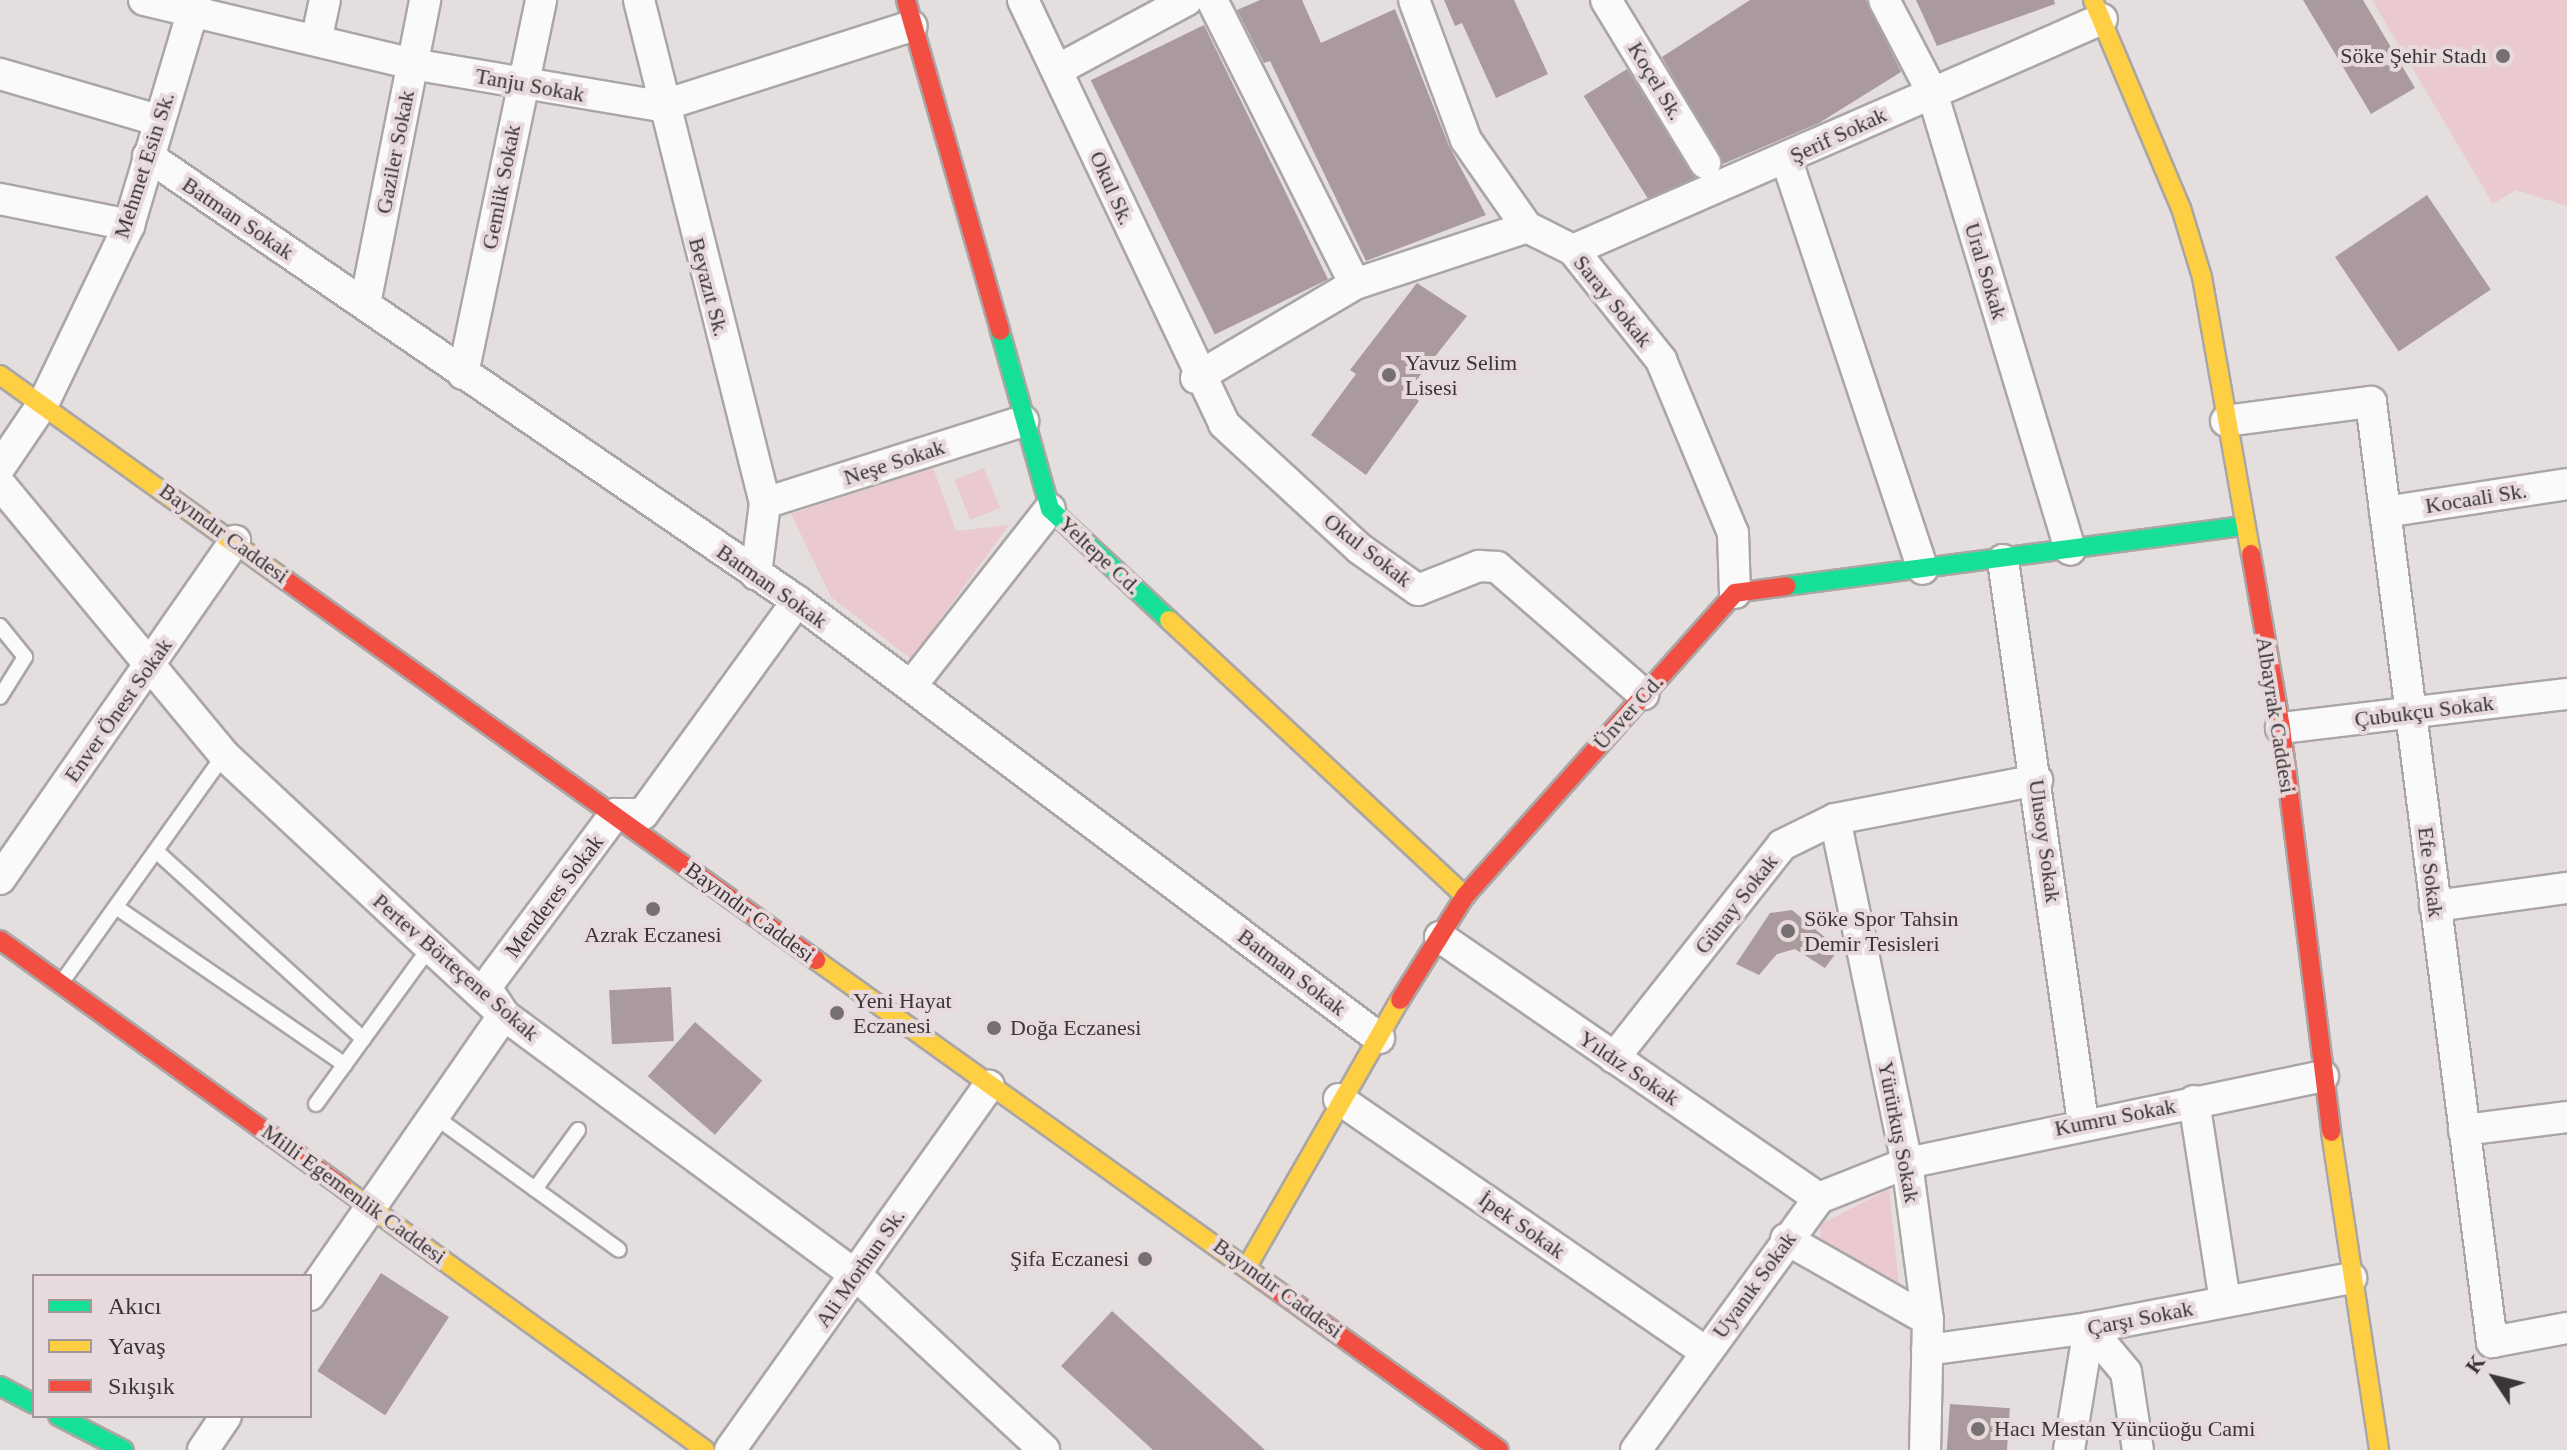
<!DOCTYPE html>
<meta charset="utf-8">
<style>
body{margin:0}
#map{position:relative;width:2567px;height:1450px;overflow:hidden;background:#e4dede;font-family:Georgia,serif}
div>[style]{position:absolute}
.green>*{inset:0;background:#eacacf;transform-origin:0 0}
.building>*{inset:0;background:#aa9a9d;transform-origin:0 0}
.roads{filter:drop-shadow(2px 0 #aba6a6) drop-shadow(-2px 0 #aba6a6) drop-shadow(0 2px #aba6a6) drop-shadow(0 -2px #aba6a6)}
.lane>*{height:14px;margin:-7px;padding:0 7px;transform-origin:7px;border-radius:7px;background:#fbfafa}
.street>*{height:30px;margin:-15px;padding:0 15px;transform-origin:15px;border-radius:15px;background:#fbfafa}
.fast>*{height:18px;margin:-9px;padding:0 9px;transform-origin:9px;border-radius:9px;background:#16e098}
.slow>*{height:18px;margin:-9px;padding:0 9px;transform-origin:9px;border-radius:9px;background:#ffcf43}
.jam>*{height:18px;margin:-9px;padding:0 9px;transform-origin:9px;border-radius:9px;background:#f24e42}
.dots>*{width:22px;height:22px;translate:-50% -50%;box-sizing:border-box;border:4px solid #e8dadc;border-radius:50%}
span{translate:-50% -50%;white-space:nowrap;text-align:center;line-height:1.15;-webkit-text-stroke:8px #e8dadc;paint-order:stroke}
.poi-label{font-size:22px;color:#3a3536}
.right{translate:-100% -50%;text-align:right}
.left{translate:0 -50%;text-align:left}
.street-label{font-size:22px;color:#3a3536}
.legend{position:absolute;left:32px;top:1274px;width:280px;height:144px;box-sizing:border-box;background:#e8dadc;border:2px solid #a2989a;margin:0;padding:10px 14px;list-style:none;font-size:24px;color:#3a3536}
.legend li{display:flex;align-items:center;gap:16px;height:40px}
.legend b{width:40px;border:2px solid #a2989a}
.north{position:absolute;left:2455px;top:1338px;width:80px;height:80px;-webkit-text-stroke:6px #e8dadc;paint-order:stroke;rotate:305deg;font-size:22px;font-weight:700;line-height:32px;text-align:center;color:#3a3536}
.north::after{content:'';display:block;margin:auto;width:28px;height:36px;background:#3a3536;clip-path:polygon(50% 0,100% 100%,50% 72%,0 100%)}
</style>
<div id="map">
<div class="green">
<div style="clip-path:polygon(2372px 0,2567px 0,2567px 206px,2516px 190px,2493px 204px)"></div>
<div style="clip-path:polygon(933px 468px,956px 531px,1009px 525px,911px 659px,831px 597px,791px 514px)"></div>
<div style="left:984px;top:468px;width:43px;height:32px;rotate:68deg"></div>
<div style="clip-path:polygon(1889px 1189px,1899px 1285px,1820px 1240px,1821px 1224px)"></div>
</div>
<div class="building">
<div style="clip-path:polygon(1260px 0,1302px 0,1321px 43px,1395px 9px,1449px 146px,1486px 215px,1366px 261px,1270px 61px,1264px 63px,1237px 10px)"></div>
<div style="clip-path:polygon(1444px 0,1514px 0,1548px 74px,1496px 98px,1462px 23px,1455px 26px)"></div>
<div style="clip-path:polygon(1750px 0,1866px 0,1901px 72px,1819px 123px,1723px 164px,1662px 57px)"></div>
<div style="clip-path:polygon(1916px 0,2054px 0,2055px 4px,1937px 46px)"></div>
<div style="clip-path:polygon(2303px 0,2363px 0,2415px 88px,2371px 114px)"></div>
<div style="left:1204px;top:25px;width:283px;height:126px;rotate:64deg"></div>
<div style="left:1627px;top:69px;width:128px;height:51px;rotate:58deg"></div>
<div style="left:2427px;top:195px;width:114px;height:111px;rotate:56deg"></div>
<div style="clip-path:polygon(1417px 283px,1467px 316px,1407px 392px,1419px 401px,1366px 475px,1311px 435px,1356px 374px,1350px 370px)"></div>
<div style="clip-path:polygon(1792px 910px,1839px 949px,1825px 968px,1795px 949px,1777px 954px,1759px 975px,1736px 964px,1770px 913px)"></div>
<div style="left:671px;top:987px;width:54px;height:62px;rotate:87deg"></div>
<div style="left:695px;top:1022px;width:89px;height:72px;rotate:41deg"></div>
<div style="left:381px;top:1273px;width:81px;height:117px;rotate:33deg"></div>
<div style="clip-path:polygon(1112px 1311px,1265px 1450px,1153px 1450px,1061px 1366px)"></div>
<div style="left:1950px;top:1404px;width:60px;height:46px;rotate:4deg"></div>
</div>
<div class="roads">
<div class="lane">
<div style="left:0;top:626px;width:40px;rotate:51deg"></div>
<div style="left:25px;top:657px;width:47px;rotate:122deg"></div>
<div style="left:156px;top:851px;width:280px;rotate:42.2deg"></div>
<div style="left:116px;top:907px;width:278px;rotate:34.6deg"></div>
<div style="left:62px;top:982px;width:279px;rotate:-54.5deg"></div>
<div style="left:316px;top:1104px;width:194px;rotate:-54deg"></div>
<div style="left:434px;top:1116px;width:228px;rotate:35.9deg"></div>
<div style="left:535px;top:1189px;width:73px;rotate:-53.9deg"></div>
</div>
<div class="street">
<div style="left:144px;top:0;width:276px;rotate:13.4deg"></div>
<div style="left:412px;top:64px;width:253px;rotate:9.6deg"></div>
<div style="left:661px;top:106px;width:263px;rotate:-17.7deg"></div>
<div style="left:639px;top:0;width:519px;rotate:75.94deg"></div>
<div style="left:765px;top:503px;width:72px;rotate:97.2deg"></div>
<div style="left:1023px;top:0;width:469px;rotate:64.6deg"></div>
<div style="left:1224px;top:424px;width:185px;rotate:42.6deg"></div>
<div style="left:1360px;top:549px;width:71px;rotate:35.3deg"></div>
<div style="left:1418px;top:590px;width:66px;rotate:-21.5deg"></div>
<div style="left:1479px;top:566px;width:18px;rotate:3deg"></div>
<div style="left:1497px;top:567px;width:194px;rotate:41deg"></div>
<div style="left:1212px;top:0;width:318px;rotate:63.3deg"></div>
<div style="left:1414px;top:0;width:149px;rotate:69.6deg"></div>
<div style="left:1466px;top:140px;width:106px;rotate:55deg"></div>
<div style="left:1527px;top:227px;width:51px;rotate:26.6deg"></div>
<div style="left:1573px;top:250px;width:141px;rotate:51.3deg"></div>
<div style="left:1661px;top:360px;width:187px;rotate:67.4deg"></div>
<div style="left:1733px;top:533px;width:60px;rotate:88.1deg"></div>
<div style="left:1606px;top:0;width:191px;rotate:58.7deg"></div>
<div style="left:1884px;top:0;width:104px;rotate:62.4deg"></div>
<div style="left:1932px;top:92px;width:478px;rotate:73.2deg"></div>
<div style="left:317px;top:37px;width:38px;rotate:-78deg"></div>
<div style="left:1059px;top:69px;width:145px;rotate:-28.3deg"></div>
<div style="left:0;top:74px;width:164px;rotate:16.3deg"></div>
<div style="left:148px;top:156px;width:787px;rotate:34.44deg"></div>
<div style="left:797px;top:601px;width:728px;rotate:36.9deg"></div>
<div style="left:1786px;top:158px;width:433px;rotate:71.6deg"></div>
<div style="left:0;top:199px;width:132px;rotate:11.4deg"></div>
<div style="left:1573px;top:250px;width:577px;rotate:-23.59deg"></div>
<div style="left:365px;top:304px;width:310px;rotate:-78.8deg"></div>
<div style="left:463px;top:374px;width:382px;rotate:-78.2deg"></div>
<div style="left:1196px;top:378px;width:185px;rotate:-30.6deg"></div>
<div style="left:1355px;top:284px;width:181px;rotate:-18.3deg"></div>
<div style="left:2226px;top:421px;width:146px;rotate:-7.5deg"></div>
<div style="left:2371px;top:402px;width:948px;rotate:82.67deg"></div>
<div style="left:2492px;top:1342px;width:76px;rotate:-10.6deg"></div>
<div style="left:0;top:467px;width:78px;rotate:-55.9deg"></div>
<div style="left:44px;top:402px;width:196px;rotate:-64.3deg"></div>
<div style="left:129px;top:225px;width:235px;rotate:-73.4deg"></div>
<div style="left:0;top:484px;width:352px;rotate:50.4deg"></div>
<div style="left:224px;top:755px;width:282px;rotate:43deg"></div>
<div style="left:430px;top:947px;width:100px;rotate:42.6deg"></div>
<div style="left:504px;top:1015px;width:438px;rotate:36.5deg"></div>
<div style="left:856px;top:1275px;width:257px;rotate:42.9deg"></div>
<div style="left:765px;top:503px;width:271px;rotate:-17.6deg"></div>
<div style="left:2385px;top:512px;width:184px;rotate:-8.7deg"></div>
<div style="left:2003px;top:560px;width:568px;rotate:81.9deg"></div>
<div style="left:911px;top:686px;width:225px;rotate:-51.9deg"></div>
<div style="left:2281px;top:728px;width:288px;rotate:-6.8deg"></div>
<div style="left:1835px;top:819px;width:351px;rotate:78.2deg"></div>
<div style="left:1907px;top:1163px;width:158px;rotate:82.4deg"></div>
<div style="left:1928px;top:1320px;width:130px;rotate:91.3deg"></div>
<div style="left:0;top:879px;width:412px;rotate:-55.2deg"></div>
<div style="left:2435px;top:906px;width:133px;rotate:-7.8deg"></div>
<div style="left:1440px;top:937px;width:460px;rotate:34.6deg"></div>
<div style="left:1614px;top:1058px;width:271px;rotate:-51.7deg"></div>
<div style="left:1782px;top:845px;width:59px;rotate:-26.1deg"></div>
<div style="left:1835px;top:819px;width:206px;rotate:-10.9deg"></div>
<div style="left:1339px;top:1099px;width:446px;rotate:34.6deg"></div>
<div style="left:2194px;top:1101px;width:203px;rotate:81.2deg"></div>
<div style="left:2464px;top:1130px;width:104px;rotate:-7.2deg"></div>
<div style="left:1786px;top:1239px;width:163px;rotate:29.7deg"></div>
<div style="left:310px;top:1295px;width:341px;rotate:-55.3deg"></div>
<div style="left:504px;top:1015px;width:33px;rotate:-123deg"></div>
<div style="left:486px;top:987px;width:216px;rotate:-53.3deg"></div>
<div style="left:615px;top:814px;width:28px"></div>
<div style="left:643px;top:814px;width:263px;rotate:-54.1deg"></div>
<div style="left:2089px;top:1328px;width:57px;rotate:49.9deg"></div>
<div style="left:2126px;top:1372px;width:79px;rotate:81.3deg"></div>
<div style="left:1927px;top:1350px;width:163px;rotate:-7.7deg"></div>
<div style="left:2089px;top:1328px;width:267px;rotate:-10.8deg"></div>
<div style="left:203px;top:1450px;width:41px;rotate:-55.9deg"></div>
<div style="left:730px;top:1450px;width:447px;rotate:-54.6deg"></div>
<div style="left:1636px;top:1450px;width:311px;rotate:-54deg"></div>
<div style="left:1819px;top:1198px;width:95px;rotate:-21.7deg"></div>
<div style="left:1907px;top:1163px;width:425px;rotate:-11.8deg"></div>
<div style="left:2069px;top:1450px;width:124px;rotate:-80.7deg"></div>
</div>
<div class="fast">
<div style="left:1000px;top:331px;width:185px;rotate:74.3deg"></div>
<div style="left:1050px;top:509px;width:163px;rotate:43deg"></div>
<div style="left:1787px;top:586px;width:461px;rotate:-7.5deg"></div>
<div style="left:0;top:1386px;width:38px;rotate:28deg"></div>
<div style="left:58px;top:1416px;width:74px;rotate:27.3deg"></div>
</div>
<div class="slow">
<div style="left:2093px;top:0;width:226px;rotate:67.1deg"></div>
<div style="left:2181px;top:208px;width:72px;rotate:73.1deg"></div>
<div style="left:2202px;top:277px;width:281px;rotate:80deg"></div>
<div style="left:0;top:375px;width:353px;rotate:35.7deg"></div>
<div style="left:1169px;top:620px;width:405px;rotate:43deg"></div>
<div style="left:816px;top:960px;width:551px;rotate:35.62deg"></div>
<div style="left:2331px;top:1132px;width:322px;rotate:81.4deg"></div>
<div style="left:342px;top:1187px;width:448px;rotate:35.9deg"></div>
<div style="left:1248px;top:1265px;width:305px;rotate:-60.2deg"></div>
</div>
<div class="jam">
<div style="left:906px;top:0;width:344px;rotate:74.1deg"></div>
<div style="left:2251px;top:554px;width:177px;rotate:80.2deg"></div>
<div style="left:2281px;top:728px;width:407px;rotate:82.9deg"></div>
<div style="left:287px;top:581px;width:651px;rotate:35.62deg"></div>
<div style="left:0;top:940px;width:422px;rotate:35.8deg"></div>
<div style="left:1400px;top:1000px;width:123px;rotate:-58deg"></div>
<div style="left:1465px;top:896px;width:406px;rotate:-48.3deg"></div>
<div style="left:1735px;top:593px;width:52px;rotate:-7.7deg"></div>
<div style="left:1264px;top:1281px;width:289px;rotate:35.7deg"></div>
</div>
</div>
<div class="dots">
<div style="left:2503px;top:56px;background:#767071"></div>
<div style="left:1389px;top:375px;background:#767071"></div>
<div style="left:653px;top:909px;background:#767071"></div>
<div style="left:1788px;top:931px;background:#767071"></div>
<div style="left:837px;top:1013px;background:#767071"></div>
<div style="left:994px;top:1028px;background:#767071"></div>
<div style="left:1145px;top:1259px;background:#767071"></div>
<div style="left:1978px;top:1429px;background:#767071"></div>
</div>
<div class="poi-label">
<span class="right" style="left:2487px;top:56px">Söke Şehir Stadı</span>
<span class="left" style="left:1405px;top:375px">Yavuz Selim<br>Lisesi</span>
<span class="left" style="left:1804px;top:931px">Söke Spor Tahsin<br>Demir Tesisleri</span>
<span style="left:653px;top:935px">Azrak Eczanesi</span>
<span class="left" style="left:853px;top:1013px">Yeni Hayat<br>Eczanesi</span>
<span class="left" style="left:1010px;top:1028px">Doğa Eczanesi</span>
<span class="right" style="left:1129px;top:1259px">Şifa Eczanesi</span>
<span class="left" style="left:1994px;top:1429px">Hacı Mestan Yüncüoğu Cami</span>
</div>
<div class="street-label">
<span style="left:1656px;top:81px;rotate:59deg">Koçel Sk.</span>
<span style="left:530px;top:85px;rotate:10deg">Tanju Sokak</span>
<span style="left:1838px;top:135px;rotate:-25deg">Şerif Sokak</span>
<span style="left:395px;top:152px;rotate:-79deg">Gaziler Sokak</span>
<span style="left:144px;top:165px;rotate:-72deg">Mehmet Esin Sk.</span>
<span style="left:501px;top:187px;rotate:-79deg">Gemlik Sokak</span>
<span style="left:1112px;top:188px;rotate:66deg">Okul Sk.</span>
<span style="left:238px;top:218px;rotate:34deg">Batman Sokak</span>
<span style="left:1986px;top:271px;rotate:73deg">Ural Sokak</span>
<span style="left:709px;top:287px;rotate:75deg">Beyazıt Sk.</span>
<span style="left:1613px;top:301px;rotate:51deg">Saray Sokak</span>
<span style="left:894px;top:462px;rotate:-18deg">Neşe Sokak</span>
<span style="left:2476px;top:498px;rotate:-9deg">Kocaali Sk.</span>
<span style="left:224px;top:533px;rotate:36deg">Bayındır Caddesi</span>
<span style="left:1368px;top:550px;rotate:38deg">Okul Sokak</span>
<span style="left:1100px;top:555px;rotate:43deg">Yeltepe Cd.</span>
<span style="left:772px;top:586px;rotate:35deg">Batman Sokak</span>
<span style="left:118px;top:710px;rotate:-55deg">Enver Önest Sokak</span>
<span style="left:2424px;top:711px;rotate:-7deg">Çubukçu Sokak</span>
<span style="left:1628px;top:712px;rotate:-48deg">Ünver Cd.</span>
<span style="left:2276px;top:715px;rotate:81deg">Albayrak Caddesi</span>
<span style="left:2045px;top:841px;rotate:82deg">Ulusoy Sokak</span>
<span style="left:2431px;top:872px;rotate:83deg">Efe Sokak</span>
<span style="left:554px;top:896px;rotate:-53deg">Menderes Sokak</span>
<span style="left:1736px;top:904px;rotate:-52deg">Günay Sokak</span>
<span style="left:750px;top:912px;rotate:36deg">Bayındır Caddesi</span>
<span style="left:456px;top:967px;rotate:41deg">Pertev Börteçene Sokak</span>
<span style="left:1292px;top:972px;rotate:37deg">Batman Sokak</span>
<span style="left:1629px;top:1068px;rotate:34deg">Yıldız Sokak</span>
<span style="left:2115px;top:1117px;rotate:-11deg">Kumru Sokak</span>
<span style="left:1899px;top:1132px;rotate:79deg">Yürürkuş Sokak</span>
<span style="left:354px;top:1194px;rotate:36deg">Milli Egemenlik Caddesi</span>
<span style="left:1522px;top:1225px;rotate:35deg">İpek Sokak</span>
<span style="left:860px;top:1268px;rotate:-55deg">Ali Morhun Sk.</span>
<span style="left:1754px;top:1285px;rotate:-54deg">Uyanık Sokak</span>
<span style="left:1278px;top:1288px;rotate:36deg">Bayındır Caddesi</span>
<span style="left:2140px;top:1318px;rotate:-11deg">Çarşı Sokak</span>
</div>
<ul class="legend">
<li><b style="height:10px;background:#16e098"></b>Akıcı</li>
<li><b style="height:10px;background:#ffcf43"></b>Yavaş</li>
<li><b style="height:10px;background:#f24e42"></b>Sıkışık</li>
</ul>
<div class="north">K</div>
</div>
